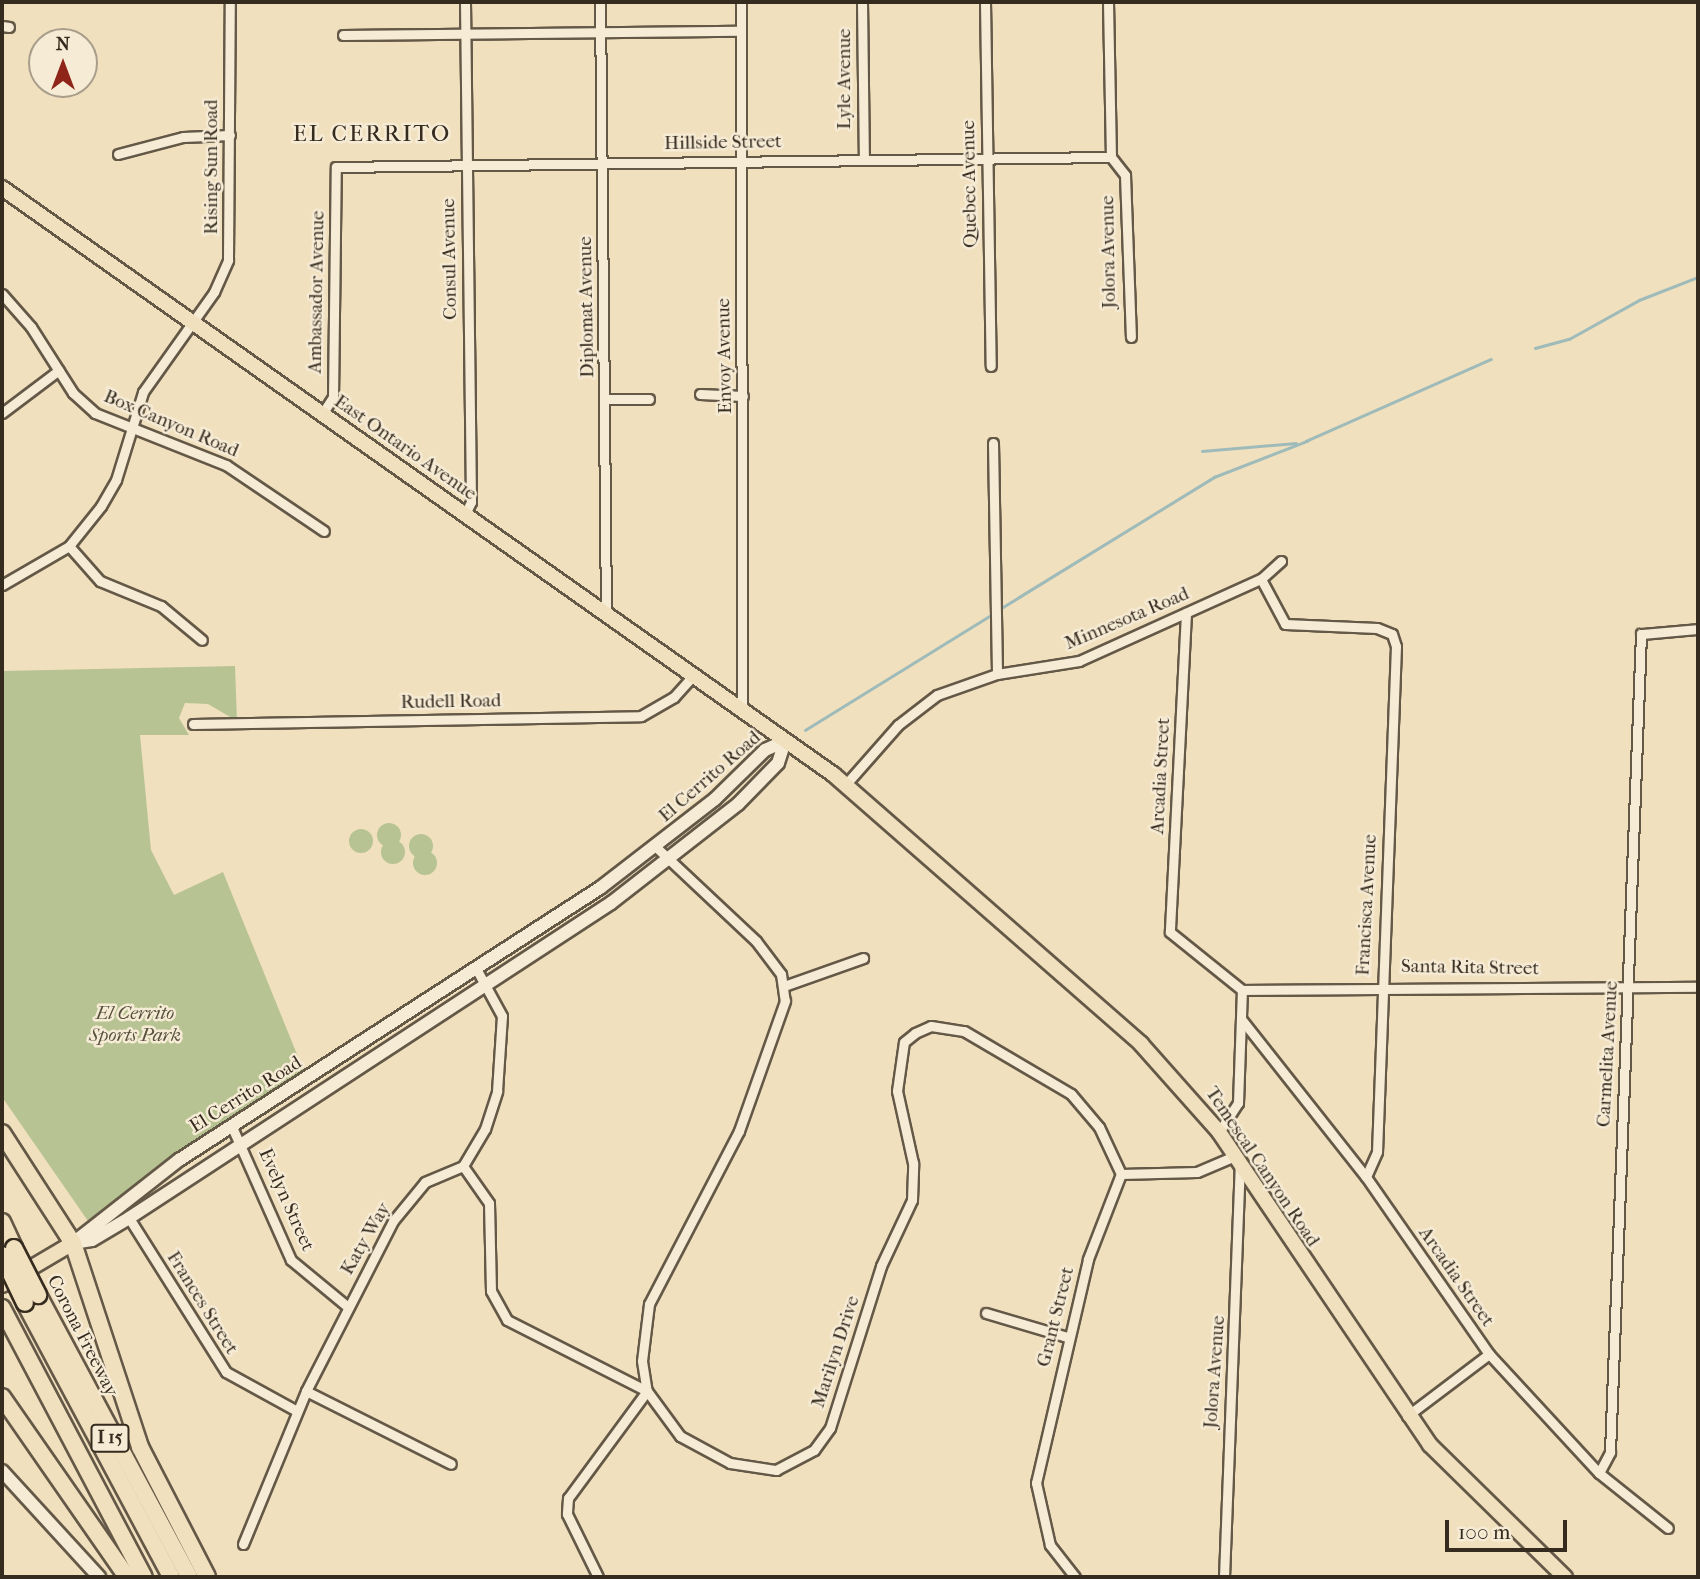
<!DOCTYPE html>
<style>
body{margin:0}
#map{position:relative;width:1700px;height:1579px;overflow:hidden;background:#f1e0be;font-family:"IM FELL French Canon",serif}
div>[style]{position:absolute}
.green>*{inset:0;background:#b8c393}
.round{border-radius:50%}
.stream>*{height:2.5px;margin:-1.25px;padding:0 1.25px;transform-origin:1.25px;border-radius:1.25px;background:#9ebbba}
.roads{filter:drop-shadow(2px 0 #645847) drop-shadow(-2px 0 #645847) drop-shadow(0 2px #645847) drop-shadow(0 -2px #645847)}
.street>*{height:9px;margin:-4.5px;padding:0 4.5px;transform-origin:4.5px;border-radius:4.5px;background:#f6ebd5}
.secondary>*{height:12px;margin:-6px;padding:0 6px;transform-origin:6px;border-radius:6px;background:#f6ebd5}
.primary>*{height:14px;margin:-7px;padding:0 7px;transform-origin:7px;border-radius:7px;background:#f1e0be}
.highway>*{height:16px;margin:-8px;padding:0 8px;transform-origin:8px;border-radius:8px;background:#f1e0be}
.bridges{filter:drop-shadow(2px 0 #352b1f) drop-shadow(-2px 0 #352b1f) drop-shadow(0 2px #352b1f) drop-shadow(0 -2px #352b1f)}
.highway-bridge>*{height:16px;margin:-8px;padding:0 8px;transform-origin:8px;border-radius:8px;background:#f1e0be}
span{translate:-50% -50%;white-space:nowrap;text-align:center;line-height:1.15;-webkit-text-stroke:5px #f6ebd5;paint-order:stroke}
.shield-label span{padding:2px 5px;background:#f6ebd5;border:2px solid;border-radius:5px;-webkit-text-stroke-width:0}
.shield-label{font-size:18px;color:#352b1f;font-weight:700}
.street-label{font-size:19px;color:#352b1f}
.park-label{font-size:19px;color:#56513c;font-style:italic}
.quarter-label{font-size:23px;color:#352b1f;letter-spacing:2px}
.frame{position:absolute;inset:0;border:4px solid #352b1f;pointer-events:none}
.north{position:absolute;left:28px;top:28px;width:70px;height:70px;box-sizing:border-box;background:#f6ebd5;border:2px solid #a99e8c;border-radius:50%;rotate:0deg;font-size:19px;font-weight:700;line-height:28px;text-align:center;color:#352b1f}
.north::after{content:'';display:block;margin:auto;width:24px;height:32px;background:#8f2418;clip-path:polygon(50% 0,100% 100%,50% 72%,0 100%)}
.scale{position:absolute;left:1445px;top:1520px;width:122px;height:32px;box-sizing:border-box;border:4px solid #352b1f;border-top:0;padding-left:9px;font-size:21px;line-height:24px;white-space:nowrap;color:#352b1f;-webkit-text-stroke:5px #f6ebd5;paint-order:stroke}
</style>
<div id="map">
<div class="green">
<div style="clip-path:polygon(235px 666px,237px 721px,208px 704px,185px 703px,179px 718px,189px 735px,140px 735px,151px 850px,174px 895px,223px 872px,305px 1074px,231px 1119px,185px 1162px,88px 1221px,2px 1097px,2px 671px)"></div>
<div class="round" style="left:377px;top:823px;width:24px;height:24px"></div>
<div class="round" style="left:349px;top:829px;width:24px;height:24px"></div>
<div class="round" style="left:409px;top:834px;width:24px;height:24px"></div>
<div class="round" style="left:381px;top:840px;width:24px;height:24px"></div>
<div class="round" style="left:413px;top:851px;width:24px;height:24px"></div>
</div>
<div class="stream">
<div style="left:1535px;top:348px;width:35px;rotate:-15deg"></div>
<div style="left:1569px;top:339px;width:80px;rotate:-29.1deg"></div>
<div style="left:1639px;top:300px;width:63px;rotate:-21.3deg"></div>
<div style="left:1306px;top:441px;width:202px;rotate:-23.9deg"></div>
<div style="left:1202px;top:451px;width:94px;rotate:-4.9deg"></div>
<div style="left:998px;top:610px;width:254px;rotate:-31.6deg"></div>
<div style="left:1214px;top:477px;width:100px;rotate:-21.2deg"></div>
<div style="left:805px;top:730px;width:221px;rotate:-31.7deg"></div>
</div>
<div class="roads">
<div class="street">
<div style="left:465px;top:2px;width:500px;rotate:89.31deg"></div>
<div style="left:471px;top:502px;width:13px;rotate:117deg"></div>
<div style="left:600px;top:2px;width:610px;rotate:89.44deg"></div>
<div style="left:741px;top:2px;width:708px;rotate:89.92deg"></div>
<div style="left:862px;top:2px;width:155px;rotate:89.3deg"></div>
<div style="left:985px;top:2px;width:364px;rotate:89.1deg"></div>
<div style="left:1108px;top:2px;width:155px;rotate:88.9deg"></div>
<div style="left:1111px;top:157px;width:23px;rotate:52deg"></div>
<div style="left:1125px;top:175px;width:162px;rotate:87.9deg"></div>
<div style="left:2px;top:26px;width:7px;rotate:8deg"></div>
<div style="left:343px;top:35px;width:396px;rotate:-0.6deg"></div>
<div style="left:118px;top:154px;width:67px;rotate:-14.7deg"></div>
<div style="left:183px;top:137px;width:47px;rotate:-2.4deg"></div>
<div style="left:2px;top:294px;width:44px;rotate:48.7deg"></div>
<div style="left:31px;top:327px;width:78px;rotate:57.5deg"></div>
<div style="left:73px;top:393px;width:30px;rotate:42deg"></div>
<div style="left:95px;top:413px;width:141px;rotate:21.7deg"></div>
<div style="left:226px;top:465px;width:118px;rotate:34deg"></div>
<div style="left:700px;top:394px;width:43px;rotate:2.7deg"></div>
<div style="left:605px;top:399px;width:44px"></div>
<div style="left:2px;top:413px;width:71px;rotate:-37deg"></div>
<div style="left:322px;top:414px;width:20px;rotate:-57deg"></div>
<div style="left:333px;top:397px;width:230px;rotate:-89.3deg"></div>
<div style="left:336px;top:167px;width:775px;rotate:-0.74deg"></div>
<div style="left:993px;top:443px;width:231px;rotate:89deg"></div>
<div style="left:69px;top:546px;width:47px;rotate:48.5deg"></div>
<div style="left:100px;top:581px;width:66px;rotate:22.3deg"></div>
<div style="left:161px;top:606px;width:53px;rotate:39.7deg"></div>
<div style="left:1261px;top:579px;width:51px;rotate:61.9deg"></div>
<div style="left:1285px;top:624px;width:92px;rotate:2.5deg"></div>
<div style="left:1377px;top:628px;width:16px;rotate:22deg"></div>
<div style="left:1392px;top:634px;width:13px;rotate:72deg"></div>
<div style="left:1396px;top:646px;width:506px;rotate:92.15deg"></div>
<div style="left:1377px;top:1152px;width:27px;rotate:114deg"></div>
<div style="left:2px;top:585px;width:78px;rotate:-30.2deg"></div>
<div style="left:69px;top:546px;width:51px;rotate:-51.3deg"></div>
<div style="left:101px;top:506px;width:30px;rotate:-60deg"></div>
<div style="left:116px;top:480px;width:92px;rotate:-72.9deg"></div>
<div style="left:143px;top:392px;width:123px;rotate:-54.6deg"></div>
<div style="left:214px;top:292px;width:35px;rotate:-66deg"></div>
<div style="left:228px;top:260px;width:258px;rotate:-89.6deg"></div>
<div style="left:1186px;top:613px;width:319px;rotate:92.9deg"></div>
<div style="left:1170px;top:932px;width:92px;rotate:38.9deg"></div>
<div style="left:193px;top:724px;width:448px;rotate:-1deg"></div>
<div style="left:641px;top:716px;width:38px;rotate:-30deg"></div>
<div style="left:674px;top:697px;width:30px;rotate:-48deg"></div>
<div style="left:846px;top:784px;width:79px;rotate:-48.6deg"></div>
<div style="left:898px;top:725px;width:49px;rotate:-37.6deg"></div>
<div style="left:937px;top:695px;width:64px;rotate:-19.3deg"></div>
<div style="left:997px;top:674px;width:83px;rotate:-9deg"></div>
<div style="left:1079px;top:661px;width:200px;rotate:-24.3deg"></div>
<div style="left:1261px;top:579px;width:27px;rotate:-42deg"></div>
<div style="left:657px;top:848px;width:136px;rotate:43.2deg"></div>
<div style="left:756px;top:941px;width:41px;rotate:52.9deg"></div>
<div style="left:781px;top:974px;width:27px;rotate:82deg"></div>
<div style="left:785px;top:1001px;width:138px;rotate:109.5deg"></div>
<div style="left:739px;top:1131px;width:195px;rotate:117.5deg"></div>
<div style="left:649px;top:1304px;width:57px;rotate:97deg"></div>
<div style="left:642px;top:1361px;width:30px;rotate:81deg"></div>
<div style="left:647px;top:1391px;width:56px;rotate:53.7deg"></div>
<div style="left:680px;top:1436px;width:57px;rotate:28.4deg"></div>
<div style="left:730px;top:1463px;width:47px;rotate:8.7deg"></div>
<div style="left:776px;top:1470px;width:43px;rotate:-27.8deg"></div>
<div style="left:814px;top:1450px;width:27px;rotate:-54deg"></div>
<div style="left:830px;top:1428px;width:170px;rotate:-72.5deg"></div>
<div style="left:881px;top:1266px;width:73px;rotate:-64.8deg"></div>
<div style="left:912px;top:1200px;width:37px;rotate:-88deg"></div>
<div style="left:913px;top:1163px;width:74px;rotate:-102.5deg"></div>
<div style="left:897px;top:1091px;width:49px;rotate:-81.9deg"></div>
<div style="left:904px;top:1042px;width:14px;rotate:-39deg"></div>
<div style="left:915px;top:1033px;width:17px;rotate:-24deg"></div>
<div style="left:931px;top:1026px;width:33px;rotate:9deg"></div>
<div style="left:964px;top:1031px;width:124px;rotate:30.5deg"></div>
<div style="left:1071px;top:1094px;width:43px;rotate:49.7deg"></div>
<div style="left:1099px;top:1127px;width:52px;rotate:64.9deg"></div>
<div style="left:784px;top:986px;width:84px;rotate:-19.5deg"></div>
<div style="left:1242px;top:990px;width:456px;rotate:-0.4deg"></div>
<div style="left:1242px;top:1020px;width:200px;rotate:51.7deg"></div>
<div style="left:1366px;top:1177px;width:216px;rotate:55.2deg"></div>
<div style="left:1489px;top:1354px;width:162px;rotate:47.3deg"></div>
<div style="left:1599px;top:1473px;width:88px;rotate:38.6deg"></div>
<div style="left:232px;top:1127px;width:145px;rotate:66.1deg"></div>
<div style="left:291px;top:1260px;width:74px;rotate:39.5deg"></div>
<div style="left:1219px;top:1132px;width:35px;rotate:-57deg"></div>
<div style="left:1238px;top:1103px;width:113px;rotate:-88deg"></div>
<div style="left:463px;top:1166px;width:45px;rotate:54.9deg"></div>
<div style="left:489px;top:1203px;width:88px;rotate:88.7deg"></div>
<div style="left:491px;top:1291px;width:33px;rotate:61deg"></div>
<div style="left:507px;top:1320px;width:157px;rotate:26.9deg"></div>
<div style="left:647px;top:1391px;width:133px;rotate:126.4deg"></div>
<div style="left:568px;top:1498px;width:16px;rotate:94deg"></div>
<div style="left:567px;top:1514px;width:70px;rotate:63.8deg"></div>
<div style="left:1121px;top:1174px;width:76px;rotate:-1.5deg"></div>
<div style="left:1197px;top:1172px;width:39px;rotate:-23deg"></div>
<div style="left:129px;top:1218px;width:182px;rotate:57.8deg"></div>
<div style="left:226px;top:1372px;width:81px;rotate:28.8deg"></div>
<div style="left:986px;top:1313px;width:84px;rotate:16.5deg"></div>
<div style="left:306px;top:1391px;width:162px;rotate:26.7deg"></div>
<div style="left:1407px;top:1416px;width:103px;rotate:-37.1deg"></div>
<div style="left:1599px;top:1473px;width:24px;rotate:-62deg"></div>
<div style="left:1610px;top:1452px;width:819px;rotate:-87.83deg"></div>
<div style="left:1641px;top:634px;width:57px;rotate:-5deg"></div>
<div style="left:243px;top:1544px;width:165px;rotate:-67.6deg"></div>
<div style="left:306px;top:1391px;width:191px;rotate:-62.9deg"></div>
<div style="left:393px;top:1221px;width:50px;rotate:-50.6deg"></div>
<div style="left:425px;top:1182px;width:41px;rotate:-22.8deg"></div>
<div style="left:463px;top:1166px;width:43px;rotate:-59.3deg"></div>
<div style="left:485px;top:1129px;width:40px;rotate:-72deg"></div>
<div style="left:497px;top:1091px;width:75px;rotate:-86.2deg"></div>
<div style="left:502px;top:1016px;width:50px;rotate:-118.6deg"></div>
<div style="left:1075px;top:1577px;width:41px;rotate:-128deg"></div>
<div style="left:1050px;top:1545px;width:64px;rotate:-102.7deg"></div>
<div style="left:1036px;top:1483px;width:230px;rotate:-76.9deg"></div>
<div style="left:1088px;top:1259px;width:91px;rotate:-68.8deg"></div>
<div style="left:1224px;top:1577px;width:409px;rotate:-87.8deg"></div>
</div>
<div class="secondary">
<div style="left:73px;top:1243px;width:19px;rotate:-9deg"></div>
<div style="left:92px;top:1240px;width:43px;rotate:-30.7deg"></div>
<div style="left:129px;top:1218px;width:576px;rotate:-33.17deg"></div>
<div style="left:611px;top:903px;width:161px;rotate:-37.9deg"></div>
<div style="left:738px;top:804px;width:57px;rotate:-45.7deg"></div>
<div style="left:778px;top:763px;width:23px;rotate:-72deg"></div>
<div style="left:73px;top:1243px;width:135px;rotate:-38.1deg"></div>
<div style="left:179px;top:1160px;width:501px;rotate:-32.87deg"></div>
<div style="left:600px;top:888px;width:145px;rotate:-37.7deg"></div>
<div style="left:715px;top:799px;width:70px;rotate:-44.4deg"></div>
<div style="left:765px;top:750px;width:22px;rotate:-24deg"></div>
<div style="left:2px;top:1471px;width:144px;rotate:47.5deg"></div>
</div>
<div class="primary">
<div style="left:2px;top:188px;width:1018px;rotate:35.2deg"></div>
<div style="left:834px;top:775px;width:408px;rotate:41.2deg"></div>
<div style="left:1141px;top:1044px;width:118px;rotate:48.4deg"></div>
<div style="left:1219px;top:1132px;width:377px;rotate:56deg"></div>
<div style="left:1430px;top:1445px;width:189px;rotate:44.4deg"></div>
<div style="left:2px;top:1285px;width:82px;rotate:-30.6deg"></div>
</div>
<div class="highway">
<div style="left:2px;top:1133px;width:131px;rotate:57.2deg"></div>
<div style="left:73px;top:1243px;width:215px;rotate:71.8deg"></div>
<div style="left:140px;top:1447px;width:146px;rotate:62.7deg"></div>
<div style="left:2px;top:1222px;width:29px;rotate:65deg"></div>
<div style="left:38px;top:1295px;width:320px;rotate:61.8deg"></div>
<div style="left:25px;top:1303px;width:310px;rotate:61.9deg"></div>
<div style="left:2px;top:1308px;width:304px;rotate:62.2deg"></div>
<div style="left:2px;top:1397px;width:219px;rotate:55.2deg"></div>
</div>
</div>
<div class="bridges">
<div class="highway-bridge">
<div style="left:14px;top:1248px;width:53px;rotate:62.9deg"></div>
<div style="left:2px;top:1255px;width:53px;rotate:64.4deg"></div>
</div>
</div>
<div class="shield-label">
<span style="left:110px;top:1438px">I 15</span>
</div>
<div class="street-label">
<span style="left:845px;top:79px;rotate:-90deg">Lyle Avenue</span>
<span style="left:723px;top:143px;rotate:-1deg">Hillside Street</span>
<span style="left:212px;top:167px;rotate:-90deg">Rising Sun Road</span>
<span style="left:970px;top:184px;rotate:-91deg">Quebec Avenue</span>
<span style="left:1109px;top:252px;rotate:-91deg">Jolora Avenue</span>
<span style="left:450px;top:259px;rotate:-91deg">Consul Avenue</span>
<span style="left:317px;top:292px;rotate:-89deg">Ambassador Avenue</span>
<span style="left:587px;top:307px;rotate:-91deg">Diplomat Avenue</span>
<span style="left:725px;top:356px;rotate:-91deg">Envoy Avenue</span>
<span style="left:171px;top:424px;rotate:23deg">Box Canyon Road</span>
<span style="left:405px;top:448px;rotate:35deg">East Ontario Avenue</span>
<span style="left:1127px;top:619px;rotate:-23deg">Minnesota Road</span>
<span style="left:451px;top:702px;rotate:-1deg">Rudell Road</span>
<span style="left:1161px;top:776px;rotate:-87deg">Arcadia Street</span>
<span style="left:710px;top:777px;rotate:-41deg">El Cerrito Road</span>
<span style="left:1367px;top:905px;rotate:-87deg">Francisca Avenue</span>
<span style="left:1470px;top:968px;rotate:1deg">Santa Rita Street</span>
<span style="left:1608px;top:1054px;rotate:-87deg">Carmelita Avenue</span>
<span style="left:246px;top:1095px;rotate:-32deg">El Cerrito Road</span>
<span style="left:1262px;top:1167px;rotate:56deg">Temescal Canyon Road</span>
<span style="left:286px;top:1200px;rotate:66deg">Evelyn Street</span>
<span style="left:366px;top:1239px;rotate:-60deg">Katy Way</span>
<span style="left:1456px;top:1277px;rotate:55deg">Arcadia Street</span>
<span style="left:202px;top:1303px;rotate:58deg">Frances Street</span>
<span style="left:1056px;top:1317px;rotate:-76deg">Grant Street</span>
<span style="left:82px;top:1336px;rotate:63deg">Corona Freeway</span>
<span style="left:836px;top:1352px;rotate:-72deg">Marilyn Drive</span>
<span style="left:1215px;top:1372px;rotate:-86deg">Jolora Avenue</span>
</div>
<div class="park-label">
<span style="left:135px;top:1025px">El Cerrito<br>Sports Park</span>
</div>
<div class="quarter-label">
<span style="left:372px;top:134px">EL CERRITO</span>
</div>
<div class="frame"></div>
<div class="north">N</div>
<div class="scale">100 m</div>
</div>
